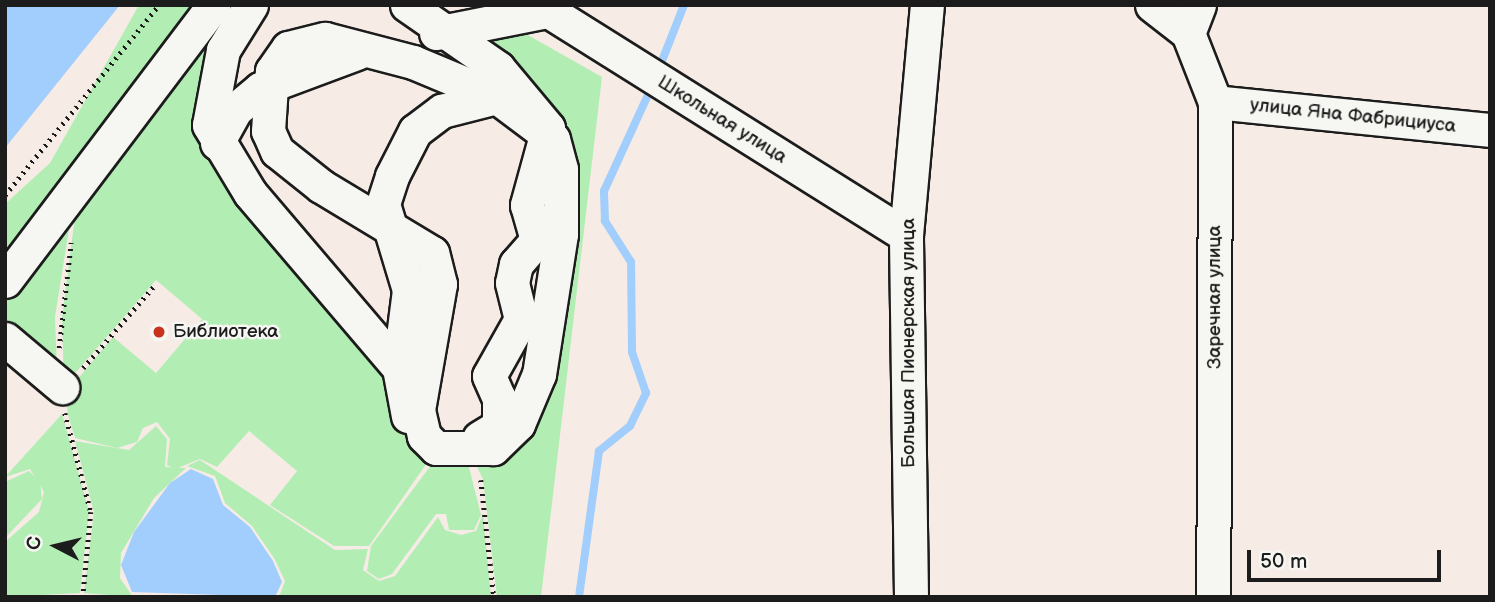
<!DOCTYPE html>
<meta charset="utf-8">
<style>
body{margin:0}
#map{position:relative;width:1495px;height:602px;overflow:hidden;background:#f7ebe6;font-family:"Balsamiq Sans",sans-serif}
div>[style]{position:absolute}
.green>*{inset:0;background:#b2eeb4}
.water>*{inset:0;background:#a1cefc}
.stream>*{height:8px;margin:-4px;padding:0 4px;transform-origin:4px;border-radius:4px;background:#a1cefc}
.path>*{height:4.5px;margin-top:-2.25px;transform-origin:0;background:repeating-linear-gradient(90deg,#1c1c1c 0 2px,transparent 0 7px)}
.roads{filter:drop-shadow(2px 0 #1c1c1c) drop-shadow(-2px 0 #1c1c1c) drop-shadow(0 2px #1c1c1c) drop-shadow(0 -2px #1c1c1c)}
.minor>*{height:33px;margin:-16.5px;padding:0 16.5px;transform-origin:16.5px;border-radius:16.5px;background:#f6f6f2}
.dots>*{width:19px;height:19px;translate:-50% -50%;box-sizing:border-box;border:4px solid #f6f6f2;border-radius:50%}
span{translate:-50% -50%;white-space:nowrap;text-align:center;line-height:1.15;-webkit-text-stroke:5px #f6f6f2;paint-order:stroke}
.street-label{font-size:19px;color:#1c1c1c}
.poi-label{font-size:19px;color:#1c1c1c}
.left{translate:0 -50%;text-align:left}
.frame{position:absolute;inset:0;border:7px solid #1c1c1c;pointer-events:none}
.north{position:absolute;left:21px;top:511px;width:70px;height:70px;-webkit-text-stroke:5px #f6f6f2;paint-order:stroke;rotate:277deg;font-size:19px;font-weight:700;line-height:28px;text-align:center;color:#1c1c1c}
.north::after{content:'';display:block;margin:auto;width:24px;height:32px;background:#1c1c1c;clip-path:polygon(50% 0,100% 100%,50% 72%,0 100%)}
.scale{position:absolute;left:1247px;top:550px;width:194px;height:32px;box-sizing:border-box;border:4px solid #1c1c1c;border-top:0;padding-left:9px;font-size:21px;line-height:24px;white-space:nowrap;color:#1c1c1c;-webkit-text-stroke:5px #f6f6f2;paint-order:stroke}
</style>
<div id="map">
<div class="green">
<div style="clip-path:polygon(139px 5px,211px 5px,5px 277px,5px 204px,50px 163px)"></div>
<div style="clip-path:polygon(218px 5px,248px 5px,210px 92px,290px 240px,436px 450px,369px 546px,334px 546px,270px 505px,297px 471px,249px 431px,217px 467px,200px 459px,175px 469px,167px 465px,170px 439px,157px 422px,143px 428px,137px 442px,117px 448px,75px 438px,68px 415px,66px 393px,113px 337px,156px 373px,202px 319px,156px 280px,64px 386px,62px 318px,78px 193px)"></div>
<div style="clip-path:polygon(505px 22px,602px 77px,541px 597px,497px 597px,483px 479px,470px 453px,511px 440px,563px 168px,455px 32px)"></div>
<div style="clip-path:polygon(73px 204px,55px 317px,57px 369px,5px 322px,5px 285px)"></div>
<div style="clip-path:polygon(62px 414px,89px 511px,80px 593px,5px 597px,5px 542px,39px 512px,44px 492px,30px 469px,5px 477px)"></div>
<div style="clip-path:polygon(156px 426px,167px 439px,165px 467px,186px 468px,154px 498px,121px 553px,120px 578px,133px 597px,84px 593px,94px 512px,75px 441px,129px 450px)"></div>
<div style="clip-path:polygon(467px 459px,481px 515px,474px 530px,449px 530px,446px 514px,436px 514px,392px 574px,379px 579px,367px 571px,371px 546px,434px 461px)"></div>
<div style="clip-path:polygon(200px 460px,335px 550px,368px 549px,363px 570px,379px 581px,395px 576px,438px 517px,445px 530px,461px 535px,476px 531px,483px 514px,491px 597px,279px 597px,285px 581px,274px 558px,252px 526px,225px 503px,215px 476px,187px 466px)"></div>
<div style="clip-path:polygon(29px 471px,40px 482px,42px 499px,5px 538px,5px 482px)"></div>
</div>
<div class="water">
<div style="clip-path:polygon(5px 5px,120px 5px,5px 148px)"></div>
<div style="clip-path:polygon(191px 469px,213px 479px,223px 505px,250px 527px,273px 561px,282px 582px,275px 597px,132px 592px,121px 565px,134px 532px,170px 483px)"></div>
</div>
<div class="stream">
<div style="left:658px;top:71px;width:71px;rotate:-68.5deg"></div>
<div style="left:579px;top:597px;width:147px;rotate:-82.2deg"></div>
<div style="left:599px;top:451px;width:40px;rotate:-39deg"></div>
<div style="left:630px;top:426px;width:37px;rotate:-64deg"></div>
<div style="left:646px;top:393px;width:43px;rotate:-108.9deg"></div>
<div style="left:632px;top:352px;width:90px;rotate:-90.6deg"></div>
<div style="left:631px;top:262px;width:49px;rotate:-122.4deg"></div>
<div style="left:605px;top:221px;width:30px;rotate:-92deg"></div>
<div style="left:604px;top:191px;width:115px;rotate:-65.4deg"></div>
</div>
<div class="path">
<div style="left:5px;top:195px;width:245px;rotate:-51deg"></div>
<div style="left:59px;top:348px;width:106px;rotate:-83.5deg"></div>
<div style="left:83px;top:368px;width:110px;rotate:-49.1deg"></div>
<div style="left:65px;top:413px;width:102px;rotate:75.3deg"></div>
<div style="left:91px;top:512px;width:85px;rotate:95.4deg"></div>
<div style="left:481px;top:480px;width:118px;rotate:83.7deg"></div>
</div>
<div class="roads">
<div class="minor">
<div style="left:251px;top:5px;width:53px;rotate:121.9deg"></div>
<div style="left:223px;top:50px;width:76px;rotate:100.6deg"></div>
<div style="left:209px;top:125px;width:79px;rotate:58.9deg"></div>
<div style="left:250px;top:193px;width:230px;rotate:49.6deg"></div>
<div style="left:399px;top:368px;width:49px;rotate:79.4deg"></div>
<div style="left:407px;top:5px;width:111px;rotate:34.7deg"></div>
<div style="left:498px;top:68px;width:78px;rotate:50.2deg"></div>
<div style="left:548px;top:128px;width:80px;rotate:105.3deg"></div>
<div style="left:527px;top:205px;width:36px;rotate:74deg"></div>
<div style="left:537px;top:240px;width:32px;rotate:131deg"></div>
<div style="left:516px;top:264px;width:19px;rotate:102deg"></div>
<div style="left:512px;top:283px;width:37px;rotate:76deg"></div>
<div style="left:521px;top:319px;width:65px;rotate:119.3deg"></div>
<div style="left:489px;top:376px;width:24px;rotate:66deg"></div>
<div style="left:499px;top:398px;width:28px;rotate:90deg"></div>
<div style="left:499px;top:426px;width:23px;rotate:149deg"></div>
<div style="left:539px;top:5px;width:433px;rotate:32.1deg"></div>
<div style="left:1152px;top:5px;width:46px;rotate:37.9deg"></div>
<div style="left:1199px;top:5px;width:30px;rotate:111deg"></div>
<div style="left:1188px;top:33px;width:74px;rotate:68.6deg"></div>
<div style="left:1215px;top:102px;width:495px;rotate:90.2deg"></div>
<div style="left:436px;top:33px;width:113px;rotate:-11.2deg"></div>
<div style="left:325px;top:39px;width:91px;rotate:14.6deg"></div>
<div style="left:413px;top:62px;width:91px;rotate:22.6deg"></div>
<div style="left:497px;top:97px;width:70px;rotate:36.9deg"></div>
<div style="left:553px;top:139px;width:31px;rotate:75deg"></div>
<div style="left:561px;top:169px;width:65px;rotate:90deg"></div>
<div style="left:561px;top:234px;width:142px;rotate:98.9deg"></div>
<div style="left:539px;top:374px;width:54px;rotate:112.8deg"></div>
<div style="left:518px;top:424px;width:35px;rotate:136deg"></div>
<div style="left:493px;top:448px;width:57px;rotate:180deg"></div>
<div style="left:436px;top:448px;width:17px;rotate:-135deg"></div>
<div style="left:424px;top:436px;width:27px;rotate:-103deg"></div>
<div style="left:418px;top:410px;width:128px;rotate:-80.1deg"></div>
<div style="left:440px;top:284px;width:32px;rotate:-104deg"></div>
<div style="left:432px;top:253px;width:130px;rotate:-148.9deg"></div>
<div style="left:321px;top:186px;width:56px;rotate:-141.5deg"></div>
<div style="left:277px;top:151px;width:22px;rotate:-114deg"></div>
<div style="left:268px;top:131px;width:60px;rotate:-86.2deg"></div>
<div style="left:272px;top:71px;width:28px;rotate:-55deg"></div>
<div style="left:288px;top:48px;width:38px;rotate:-14deg"></div>
<div style="left:1215px;top:102px;width:276px;rotate:5.8deg"></div>
<div style="left:217px;top:143px;width:38px;rotate:-61deg"></div>
<div style="left:235px;top:110px;width:33px;rotate:-40deg"></div>
<div style="left:260px;top:89px;width:103px;rotate:-20.4deg"></div>
<div style="left:5px;top:281px;width:346px;rotate:-52.9deg"></div>
<div style="left:5px;top:339px;width:75px;rotate:40.1deg"></div>
<div style="left:399px;top:368px;width:79px;rotate:-82.7deg"></div>
<div style="left:409px;top:290px;width:90px;rotate:-106.8deg"></div>
<div style="left:383px;top:204px;width:29px;rotate:-72deg"></div>
<div style="left:392px;top:176px;width:51px;rotate:-62.9deg"></div>
<div style="left:415px;top:131px;width:34px;rotate:-37deg"></div>
<div style="left:442px;top:111px;width:57px;rotate:-14.3deg"></div>
<div style="left:911px;top:597px;width:362px;rotate:-90.8deg"></div>
<div style="left:906px;top:235px;width:231px;rotate:-84.8deg"></div>
</div>
</div>
<div class="dots">
<div style="left:159px;top:332px;background:#c8321e"></div>
</div>
<div class="street-label">
<span style="left:1353px;top:116px;rotate:6deg">улица Яна Фабрициуса</span>
<span style="left:722px;top:120px;rotate:32deg">Школьная улица</span>
<span style="left:1215px;top:297px;rotate:-90deg">Заречная улица</span>
<span style="left:909px;top:343px;rotate:-90deg">Большая Пионерская улица</span>
</div>
<div class="poi-label">
<span class="left" style="left:173px;top:332px">Библиотека</span>
</div>
<div class="frame"></div>
<div class="north">С</div>
<div class="scale">50 m</div>
</div>
